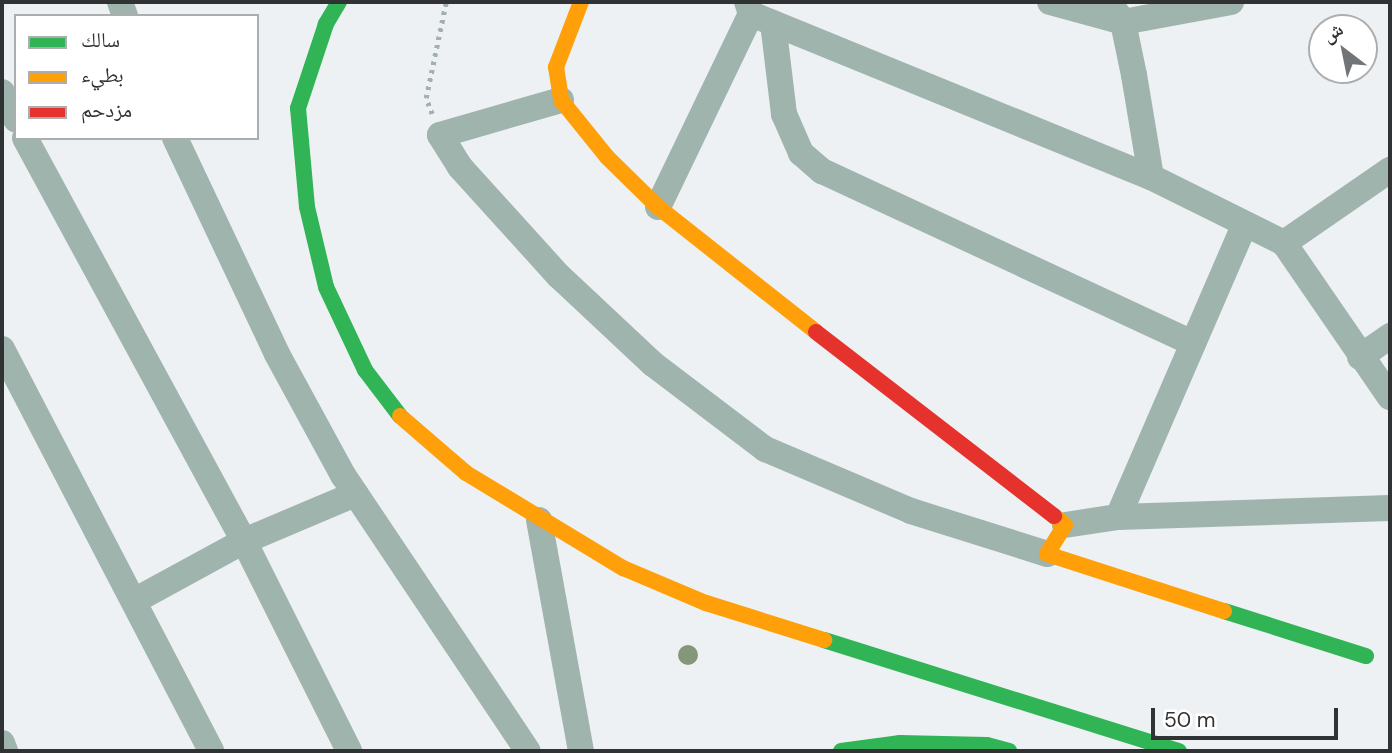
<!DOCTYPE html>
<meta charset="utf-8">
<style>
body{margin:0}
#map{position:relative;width:1392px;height:753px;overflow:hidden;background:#eef1f3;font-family:"DM Sans","Noto Naskh Arabic",sans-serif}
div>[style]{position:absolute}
.path>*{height:4.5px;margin-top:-2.25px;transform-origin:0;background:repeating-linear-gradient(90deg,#a3b1ae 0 3.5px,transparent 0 8.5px)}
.street>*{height:26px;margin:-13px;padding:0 13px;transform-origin:13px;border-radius:13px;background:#a0b4ae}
.fast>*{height:16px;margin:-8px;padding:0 8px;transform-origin:8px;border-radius:8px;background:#30b455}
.slow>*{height:16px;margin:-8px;padding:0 8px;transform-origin:8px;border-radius:8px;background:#ff9f0a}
.jam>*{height:16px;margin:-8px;padding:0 8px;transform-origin:8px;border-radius:8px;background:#e5322d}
.trees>*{width:20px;height:20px;margin:-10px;border-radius:50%;background:#849779}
span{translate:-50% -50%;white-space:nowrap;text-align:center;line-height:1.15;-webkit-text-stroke:6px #fff;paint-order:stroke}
.frame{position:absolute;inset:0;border:4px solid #303234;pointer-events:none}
.legend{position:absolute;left:14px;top:14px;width:245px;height:126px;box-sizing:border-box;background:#fff;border:2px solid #acadae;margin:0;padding:9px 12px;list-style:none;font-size:21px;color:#303234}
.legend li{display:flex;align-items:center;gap:14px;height:35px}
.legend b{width:35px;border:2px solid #acadae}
.north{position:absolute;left:1308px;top:14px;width:70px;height:70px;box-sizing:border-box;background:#fff;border:2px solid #acadae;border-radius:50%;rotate:328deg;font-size:19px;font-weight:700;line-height:28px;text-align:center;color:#303234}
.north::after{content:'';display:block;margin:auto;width:24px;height:32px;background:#727577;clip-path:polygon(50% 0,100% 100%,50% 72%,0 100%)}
.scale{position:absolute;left:1151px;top:708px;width:187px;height:32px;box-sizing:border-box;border:4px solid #303234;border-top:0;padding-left:9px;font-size:21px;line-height:24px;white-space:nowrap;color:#303234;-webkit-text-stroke:5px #fff;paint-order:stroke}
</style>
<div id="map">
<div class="path">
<div style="left:432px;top:114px;width:17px;rotate:-111deg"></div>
<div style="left:426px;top:98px;width:98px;rotate:-78.2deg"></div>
</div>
<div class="street">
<div style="left:120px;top:2px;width:15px;rotate:70deg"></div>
<div style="left:1050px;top:2px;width:76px;rotate:15.3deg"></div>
<div style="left:1123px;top:22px;width:110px;rotate:-10.5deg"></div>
<div style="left:1114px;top:9px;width:16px;rotate:55deg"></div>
<div style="left:1123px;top:22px;width:54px;rotate:78.3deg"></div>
<div style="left:1134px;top:75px;width:103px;rotate:80.5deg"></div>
<div style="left:751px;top:14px;width:432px;rotate:22.2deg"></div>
<div style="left:1151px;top:177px;width:148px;rotate:26.4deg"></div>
<div style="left:1284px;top:243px;width:187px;rotate:55.5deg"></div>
<div style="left:773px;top:23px;width:92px;rotate:83.1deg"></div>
<div style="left:784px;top:114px;width:43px;rotate:66.4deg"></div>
<div style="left:801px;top:153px;width:28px;rotate:41deg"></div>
<div style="left:822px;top:171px;width:409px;rotate:24.9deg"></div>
<div style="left:2px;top:92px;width:31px;rotate:63deg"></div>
<div style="left:561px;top:100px;width:126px;rotate:163.9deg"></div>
<div style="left:440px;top:135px;width:38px;rotate:58deg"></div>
<div style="left:460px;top:167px;width:147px;rotate:47.8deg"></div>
<div style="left:559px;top:276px;width:129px;rotate:43.1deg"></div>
<div style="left:653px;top:364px;width:141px;rotate:37.2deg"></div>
<div style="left:765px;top:449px;width:159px;rotate:23deg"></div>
<div style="left:911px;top:511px;width:143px;rotate:17.5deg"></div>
<div style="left:25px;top:138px;width:459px;rotate:61.5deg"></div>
<div style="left:244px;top:541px;width:235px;rotate:63.4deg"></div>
<div style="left:175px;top:138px;width:239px;rotate:64.7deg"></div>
<div style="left:277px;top:354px;width:138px;rotate:61.4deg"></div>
<div style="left:343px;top:475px;width:332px;rotate:56.2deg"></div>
<div style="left:658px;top:207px;width:214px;rotate:-64.3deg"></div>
<div style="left:751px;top:14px;width:13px;rotate:-108deg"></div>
<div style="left:1284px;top:243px;width:129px;rotate:-34.6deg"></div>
<div style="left:2px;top:349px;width:453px;rotate:62.5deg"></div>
<div style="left:1360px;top:357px;width:37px;rotate:-35deg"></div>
<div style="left:1118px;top:517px;width:319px;rotate:-66.6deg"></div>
<div style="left:539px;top:520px;width:235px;rotate:79.7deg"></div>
<div style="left:1065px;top:525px;width:54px;rotate:-8.6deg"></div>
<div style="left:1118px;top:517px;width:272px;rotate:-1.9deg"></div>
<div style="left:134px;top:601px;width:125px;rotate:-28.6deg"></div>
<div style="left:244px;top:541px;width:121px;rotate:-22.9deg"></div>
<div style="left:2px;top:743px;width:9px;rotate:69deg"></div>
</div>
<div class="fast">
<div style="left:339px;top:2px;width:26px;rotate:121deg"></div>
<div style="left:326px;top:24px;width:89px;rotate:108.4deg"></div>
<div style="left:298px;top:108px;width:99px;rotate:84.8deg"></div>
<div style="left:307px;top:207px;width:82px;rotate:76.6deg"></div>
<div style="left:326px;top:287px;width:92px;rotate:64.8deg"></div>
<div style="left:365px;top:370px;width:58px;rotate:52.7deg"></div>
<div style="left:1224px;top:611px;width:149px;rotate:17.6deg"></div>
<div style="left:824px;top:640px;width:372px;rotate:17.4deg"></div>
<div style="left:841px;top:751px;width:60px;rotate:-7.7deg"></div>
<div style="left:900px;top:743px;width:87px;rotate:1.3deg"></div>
<div style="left:987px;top:745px;width:23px;rotate:15deg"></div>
</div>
<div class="slow">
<div style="left:581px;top:2px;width:70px;rotate:111deg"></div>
<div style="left:556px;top:67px;width:33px;rotate:81deg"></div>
<div style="left:561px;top:100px;width:73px;rotate:51.1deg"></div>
<div style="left:607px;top:157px;width:71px;rotate:44.4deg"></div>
<div style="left:658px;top:207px;width:201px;rotate:38.3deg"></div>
<div style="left:400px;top:416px;width:87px;rotate:40.8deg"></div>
<div style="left:466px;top:473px;width:184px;rotate:31.2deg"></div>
<div style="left:623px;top:568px;width:90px;rotate:22.9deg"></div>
<div style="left:706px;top:603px;width:124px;rotate:17.4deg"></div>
<div style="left:1054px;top:516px;width:14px;rotate:39deg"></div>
<div style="left:1065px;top:525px;width:34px;rotate:122deg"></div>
<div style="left:1047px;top:554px;width:186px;rotate:17.9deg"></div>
</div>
<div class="jam">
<div style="left:816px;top:332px;width:301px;rotate:37.7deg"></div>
</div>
<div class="trees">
<div style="left:688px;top:655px"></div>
</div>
<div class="frame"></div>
<ul class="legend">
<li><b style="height:9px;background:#30b455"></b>سالك</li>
<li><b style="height:9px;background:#ff9f0a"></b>بطيء</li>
<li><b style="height:9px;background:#e5322d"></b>مزدحم</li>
</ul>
<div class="north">ش</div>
<div class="scale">50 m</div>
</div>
